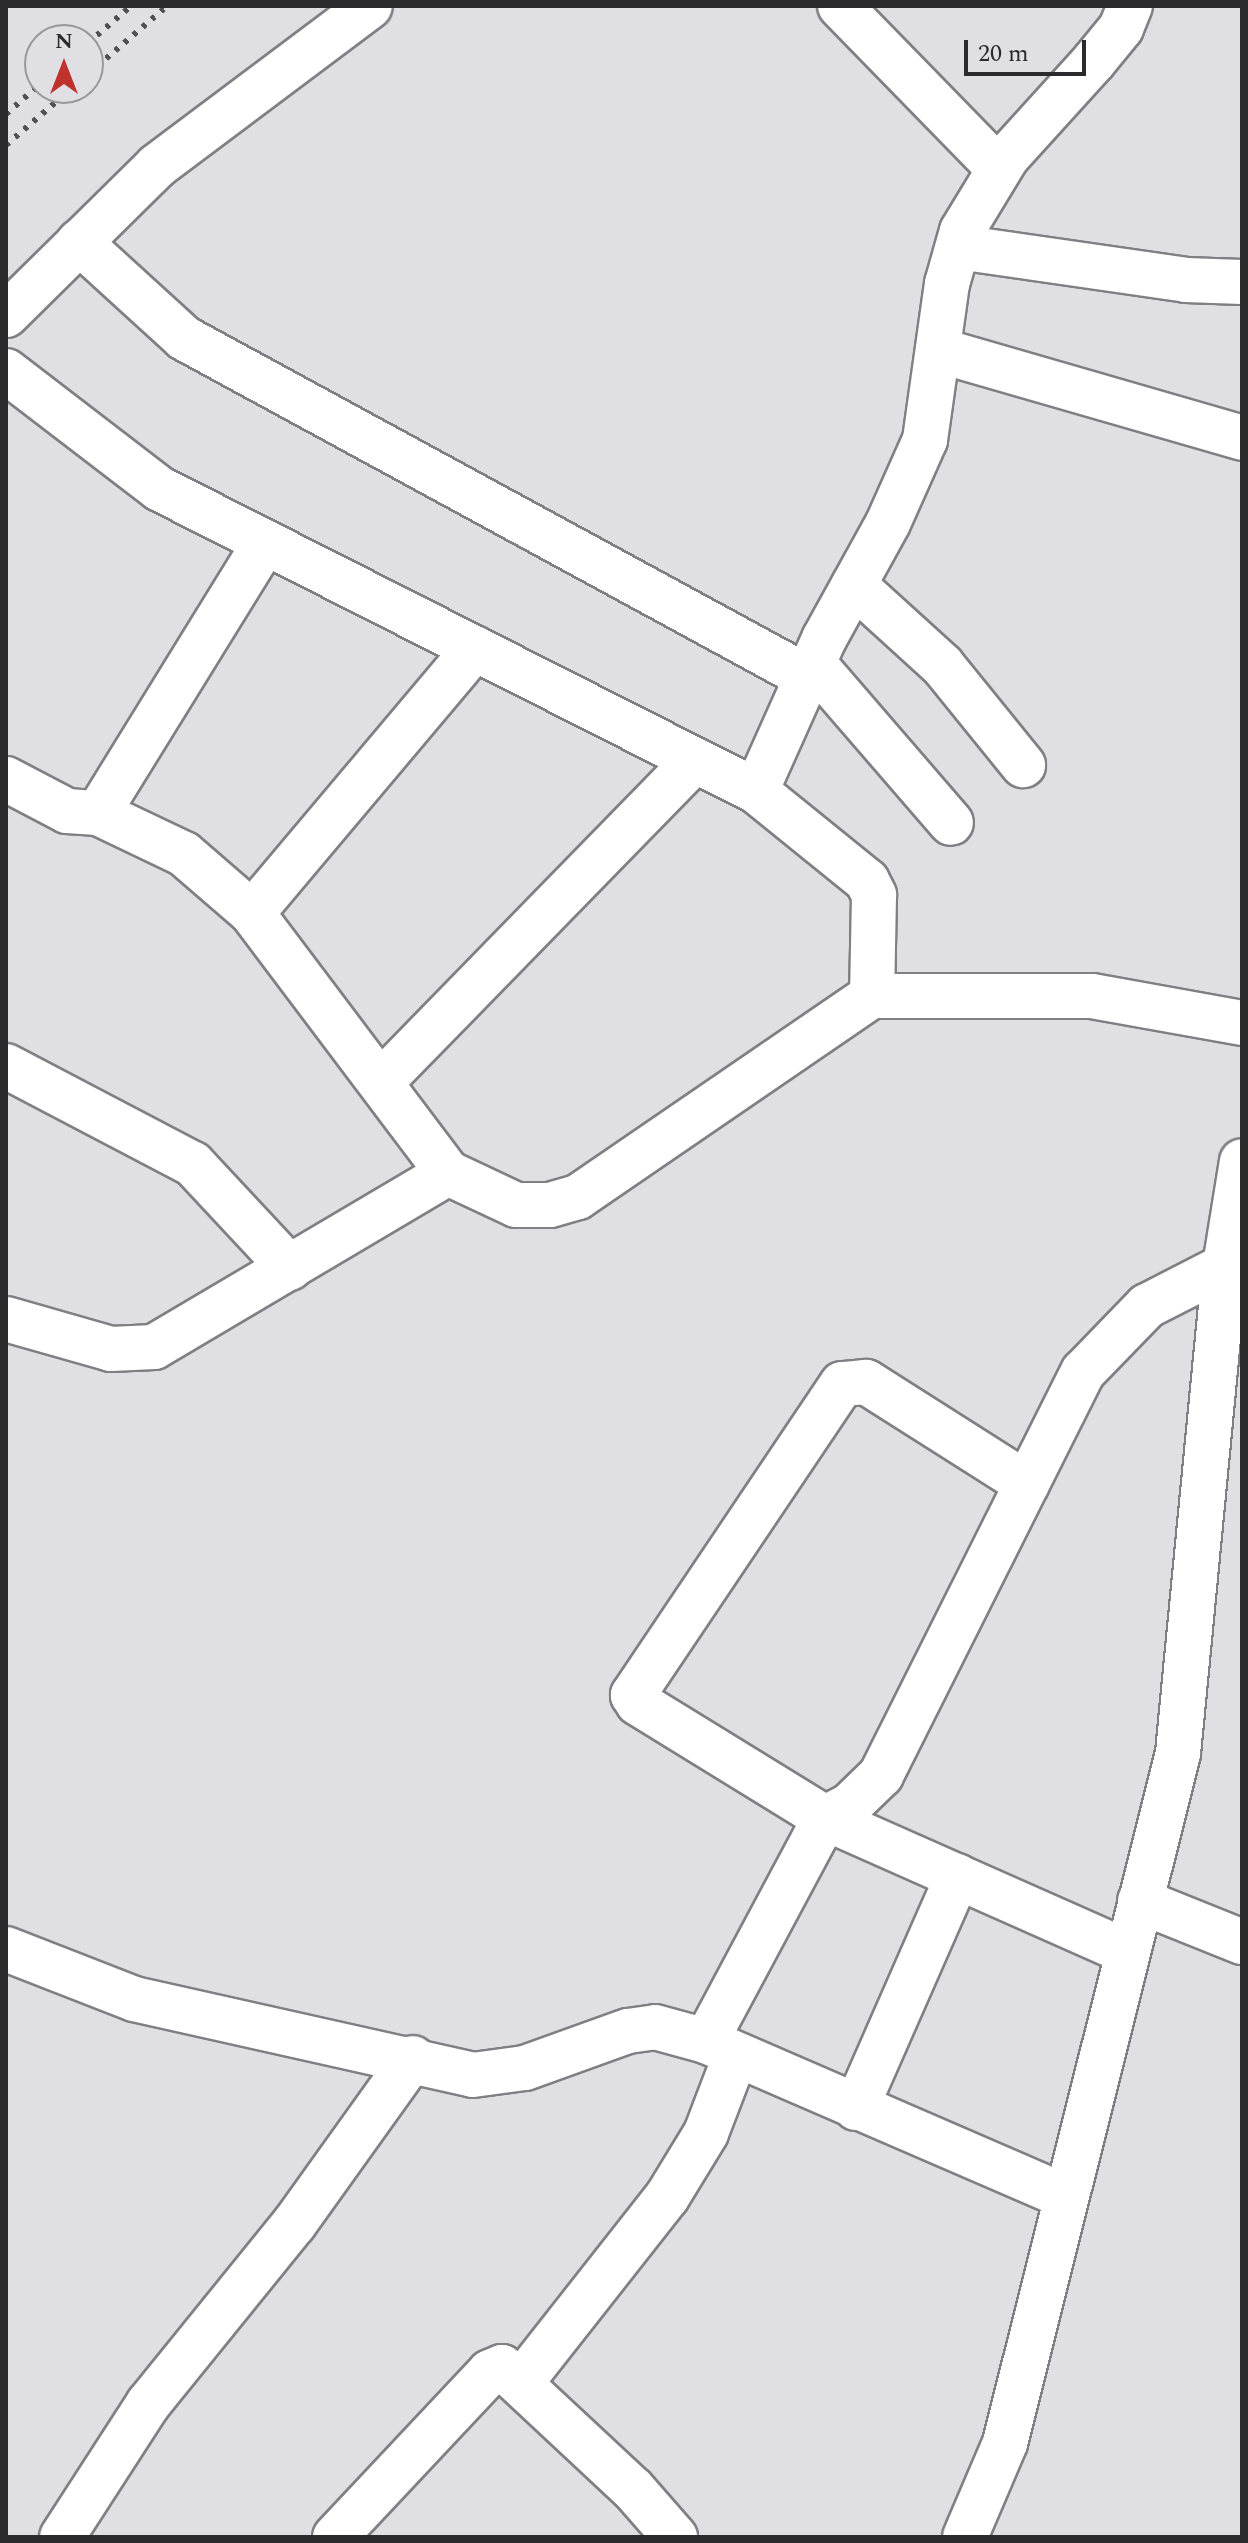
<!DOCTYPE html>
<style>
body{margin:0}
#map{position:relative;width:1248px;height:2543px;overflow:hidden;background:#e0dfe4;font-family:Spectral,serif}
div>[style]{position:absolute}
.roads{filter:drop-shadow(2px 0 #807f84) drop-shadow(-2px 0 #807f84) drop-shadow(0 2px #807f84) drop-shadow(0 -2px #807f84)}
.minor>*{height:44px;margin:-22px;padding:0 22px;transform-origin:22px;border-radius:22px;background:#fff}
.rail>*{height:6px;margin-top:-3px;transform-origin:0;background:repeating-linear-gradient(90deg,#515154 0 4px,transparent 0 12px)}
span{translate:-50% -50%;white-space:nowrap;text-align:center;line-height:1.15;-webkit-text-stroke:7px #e0dfe4;paint-order:stroke}
.frame{position:absolute;inset:0;border:8px solid #2b2b2d;pointer-events:none}
.north{position:absolute;left:24px;top:24px;width:80px;height:80px;box-sizing:border-box;background:#e0dfe4;border:2px solid #98979b;border-radius:50%;rotate:0deg;font-size:22px;font-weight:700;line-height:32px;text-align:center;color:#2b2b2d}
.north::after{content:'';display:block;margin:auto;width:28px;height:36px;background:#c0322c;clip-path:polygon(50% 0,100% 100%,50% 72%,0 100%)}
.scale{position:absolute;left:964px;top:40px;width:122px;height:36px;box-sizing:border-box;border:4px solid #2b2b2d;border-top:0;padding-left:10px;font-size:24px;line-height:28px;white-space:nowrap;color:#2b2b2d;-webkit-text-stroke:6px #e0dfe4;paint-order:stroke}
</style>
<div id="map">
<div class="roads">
<div class="minor">
<div style="left:840px;top:6px;width:226px;rotate:45.7deg"></div>
<div style="left:79px;top:242px;width:142px;rotate:42.4deg"></div>
<div style="left:184px;top:338px;width:709px;rotate:28.55deg"></div>
<div style="left:958px;top:247px;width:230px;rotate:8.2deg"></div>
<div style="left:1186px;top:280px;width:56px;rotate:2deg"></div>
<div style="left:6px;top:315px;width:212px;rotate:-44.6deg"></div>
<div style="left:157px;top:166px;width:266px;rotate:-36.9deg"></div>
<div style="left:938px;top:350px;width:316px;rotate:16.1deg"></div>
<div style="left:6px;top:371px;width:194px;rotate:37.5deg"></div>
<div style="left:160px;top:489px;width:668px;rotate:26.87deg"></div>
<div style="left:756px;top:791px;width:143px;rotate:39deg"></div>
<div style="left:867px;top:881px;width:16px;rotate:63deg"></div>
<div style="left:874px;top:895px;width:101px;rotate:91.1deg"></div>
<div style="left:854px;top:585px;width:119px;rotate:42.3deg"></div>
<div style="left:942px;top:665px;width:129px;rotate:51deg"></div>
<div style="left:813px;top:663px;width:211px;rotate:49.2deg"></div>
<div style="left:6px;top:779px;width:69px;rotate:27.7deg"></div>
<div style="left:67px;top:811px;width:31px;rotate:4deg"></div>
<div style="left:98px;top:813px;width:95px;rotate:25.5deg"></div>
<div style="left:184px;top:854px;width:90px;rotate:40.9deg"></div>
<div style="left:252px;top:913px;width:326px;rotate:53deg"></div>
<div style="left:756px;top:791px;width:167px;rotate:-65.9deg"></div>
<div style="left:824px;top:639px;width:132px;rotate:-61.1deg"></div>
<div style="left:888px;top:523px;width:91px;rotate:-66deg"></div>
<div style="left:925px;top:440px;width:158px;rotate:-82deg"></div>
<div style="left:947px;top:284px;width:55px;rotate:-74.2deg"></div>
<div style="left:962px;top:231px;width:87px;rotate:-58.7deg"></div>
<div style="left:1007px;top:157px;width:130px;rotate:-47.8deg"></div>
<div style="left:1094px;top:61px;width:43px;rotate:-50.7deg"></div>
<div style="left:1121px;top:28px;width:24px;rotate:-68deg"></div>
<div style="left:98px;top:813px;width:316px;rotate:-58.3deg"></div>
<div style="left:252px;top:913px;width:346px;rotate:-49.9deg"></div>
<div style="left:6px;top:1066px;width:211px;rotate:27.7deg"></div>
<div style="left:193px;top:1164px;width:142px;rotate:47deg"></div>
<div style="left:383px;top:1080px;width:447px;rotate:-45.7deg"></div>
<div style="left:6px;top:1319px;width:109px;rotate:15.9deg"></div>
<div style="left:111px;top:1349px;width:43px;rotate:-2.7deg"></div>
<div style="left:154px;top:1347px;width:342px;rotate:-30.6deg"></div>
<div style="left:448px;top:1173px;width:75px;rotate:25.2deg"></div>
<div style="left:516px;top:1205px;width:34px"></div>
<div style="left:550px;top:1205px;width:29px;rotate:-16deg"></div>
<div style="left:578px;top:1197px;width:356px;rotate:-34.4deg"></div>
<div style="left:872px;top:996px;width:220px"></div>
<div style="left:1092px;top:996px;width:152px;rotate:10.2deg"></div>
<div style="left:1027px;top:1484px;width:191px;rotate:-147.6deg"></div>
<div style="left:866px;top:1382px;width:24px;rotate:175deg"></div>
<div style="left:842px;top:1384px;width:375px;rotate:123.9deg"></div>
<div style="left:633px;top:1695px;width:9px;rotate:58deg"></div>
<div style="left:638px;top:1703px;width:220px;rotate:31.6deg"></div>
<div style="left:825px;top:1818px;width:331px;rotate:23.9deg"></div>
<div style="left:1140px;top:1901px;width:110px;rotate:21.9deg"></div>
<div style="left:6px;top:1949px;width:137px;rotate:21.3deg"></div>
<div style="left:134px;top:1999px;width:347px;rotate:12.6deg"></div>
<div style="left:473px;top:2075px;width:52px;rotate:-7.7deg"></div>
<div style="left:525px;top:2068px;width:109px;rotate:-19.8deg"></div>
<div style="left:628px;top:2031px;width:27px;rotate:-8deg"></div>
<div style="left:655px;top:2027px;width:53px;rotate:15.4deg"></div>
<div style="left:706px;top:2041px;width:390px;rotate:23.4deg"></div>
<div style="left:706px;top:2041px;width:253px;rotate:-61.9deg"></div>
<div style="left:825px;top:1818px;width:27px;rotate:-27deg"></div>
<div style="left:849px;top:1806px;width:45px;rotate:-44.1deg"></div>
<div style="left:881px;top:1775px;width:451px;rotate:-63.4deg"></div>
<div style="left:1083px;top:1372px;width:92px;rotate:-45.9deg"></div>
<div style="left:1147px;top:1306px;width:88px;rotate:-27.1deg"></div>
<div style="left:856px;top:2108px;width:253px;rotate:-66.3deg"></div>
<div style="left:522px;top:2381px;width:234px;rotate:-51.8deg"></div>
<div style="left:667px;top:2197px;width:75px;rotate:-58.6deg"></div>
<div style="left:706px;top:2133px;width:81px;rotate:-69.1deg"></div>
<div style="left:62px;top:2537px;width:158px;rotate:-57.1deg"></div>
<div style="left:148px;top:2404px;width:232px;rotate:-51deg"></div>
<div style="left:294px;top:2224px;width:204px;rotate:-54.4deg"></div>
<div style="left:335px;top:2537px;width:226px;rotate:-46.8deg"></div>
<div style="left:490px;top:2372px;width:13px;rotate:-23deg"></div>
<div style="left:502px;top:2367px;width:179px;rotate:43deg"></div>
<div style="left:633px;top:2489px;width:64px;rotate:48.8deg"></div>
<div style="left:965px;top:2537px;width:102px;rotate:-66.9deg"></div>
<div style="left:1005px;top:2443px;width:711px;rotate:-75.92deg"></div>
<div style="left:1178px;top:1753px;width:489px;rotate:-84.5deg"></div>
<div style="left:1225px;top:1266px;width:106px;rotate:-80.8deg"></div>
</div>
</div>
<div class="rail">
<div style="left:88px;top:43px;width:57px;rotate:-40.7deg"></div>
<div style="left:88px;top:74px;width:104px;rotate:-40.7deg"></div>
<div style="left:6px;top:114px;width:45px;rotate:-41.4deg"></div>
<div style="left:6px;top:145px;width:87px;rotate:-40.8deg"></div>
</div>
<div class="frame"></div>
<div class="north">N</div>
<div class="scale">20 m</div>
</div>
